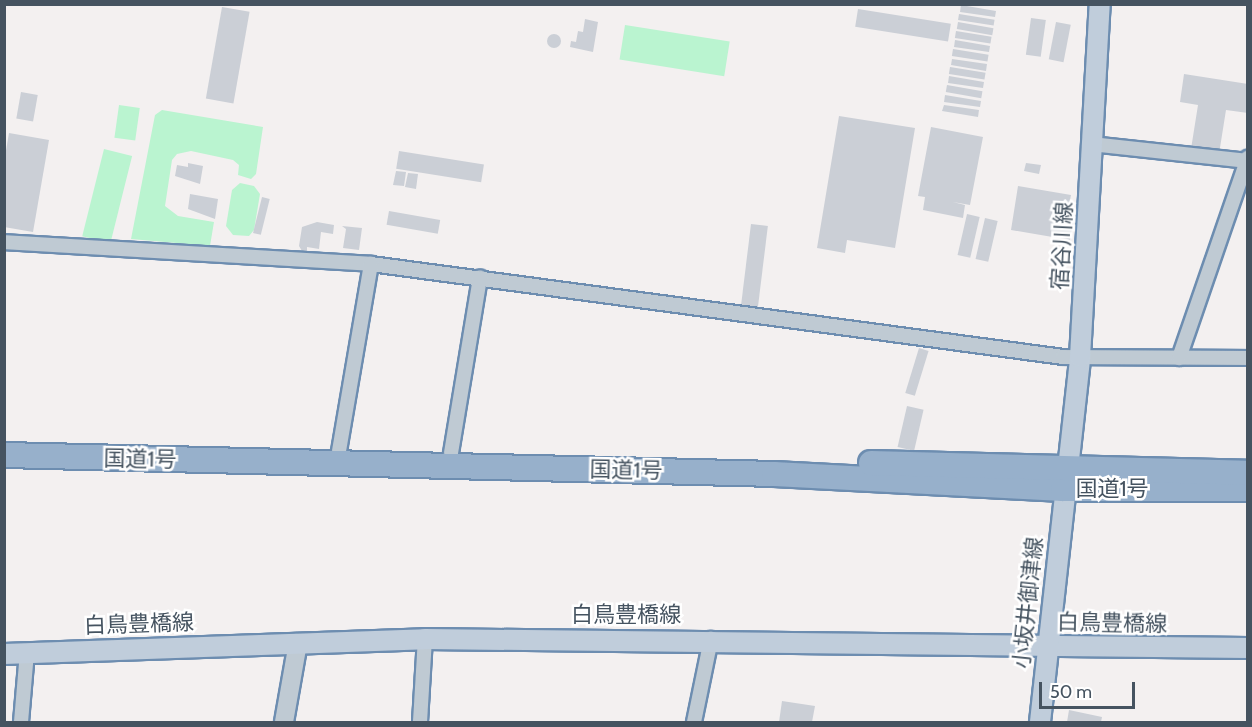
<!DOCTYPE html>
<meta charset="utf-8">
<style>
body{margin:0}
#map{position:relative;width:1252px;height:727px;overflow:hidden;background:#f3f0f0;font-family:Cabin,"Noto Sans JP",sans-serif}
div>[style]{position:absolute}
.green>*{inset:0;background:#baf4d0;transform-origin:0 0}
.building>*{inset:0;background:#cbcfd6;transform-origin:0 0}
.round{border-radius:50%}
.roads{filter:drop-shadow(2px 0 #6d8db0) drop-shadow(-2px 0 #6d8db0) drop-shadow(0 2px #6d8db0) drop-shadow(0 -2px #6d8db0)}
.minor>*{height:14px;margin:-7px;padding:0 7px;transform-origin:7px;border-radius:7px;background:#bfcad3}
.tertiary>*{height:18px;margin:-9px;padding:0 9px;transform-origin:9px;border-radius:9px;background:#bfcad3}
.secondary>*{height:20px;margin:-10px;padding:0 10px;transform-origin:10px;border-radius:10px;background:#c0cddb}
.trunk>*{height:24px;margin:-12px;padding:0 12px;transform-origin:12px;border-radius:12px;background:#97b0cb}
span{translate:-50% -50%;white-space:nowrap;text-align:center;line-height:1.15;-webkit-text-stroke:5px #fff;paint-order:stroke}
.street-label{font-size:22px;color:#455360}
.frame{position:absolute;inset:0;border:6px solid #455360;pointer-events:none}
.scale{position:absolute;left:1039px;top:682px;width:96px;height:27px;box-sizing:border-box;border:3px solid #455360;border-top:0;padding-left:8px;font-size:18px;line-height:21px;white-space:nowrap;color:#455360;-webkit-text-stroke:4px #fff;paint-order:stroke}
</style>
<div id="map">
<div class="green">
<div style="left:625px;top:25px;width:106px;height:35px;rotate:9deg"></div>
<div style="left:119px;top:105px;width:21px;height:33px;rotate:8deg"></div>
<div style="clip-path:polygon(162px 110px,263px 127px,256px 174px,251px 179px,238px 175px,239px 165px,233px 160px,191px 151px,177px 154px,172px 160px,165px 206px,178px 216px,214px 222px,210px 246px,131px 239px,155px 115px)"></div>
<div style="left:104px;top:149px;width:29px;height:90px;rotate:14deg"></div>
<div style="clip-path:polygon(240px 183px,254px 186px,260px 194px,254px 230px,249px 236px,233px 235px,226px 226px,232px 190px)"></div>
</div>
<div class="building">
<div style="clip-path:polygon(961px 5px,996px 11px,995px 17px,960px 12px)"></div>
<div style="left:222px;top:7px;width:28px;height:93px;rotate:10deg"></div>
<div style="left:858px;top:9px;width:94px;height:18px;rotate:9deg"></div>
<div style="left:959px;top:14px;width:36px;height:6px;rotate:9deg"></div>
<div style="left:1031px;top:18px;width:15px;height:37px;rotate:8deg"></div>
<div style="clip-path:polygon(585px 19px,598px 22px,593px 52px,570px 47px,571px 41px,576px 42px,578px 31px,583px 32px)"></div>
<div style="left:958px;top:22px;width:36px;height:7px;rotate:10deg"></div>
<div style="left:1056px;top:22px;width:15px;height:38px;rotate:11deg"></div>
<div style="left:956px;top:31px;width:36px;height:7px;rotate:9deg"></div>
<div class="round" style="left:547px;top:34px;width:14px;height:14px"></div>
<div style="clip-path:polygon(955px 40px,990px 46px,989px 52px,954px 47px)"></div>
<div style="left:953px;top:49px;width:36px;height:7px;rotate:9deg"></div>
<div style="clip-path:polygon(952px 59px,987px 64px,986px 71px,951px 65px)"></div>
<div style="left:950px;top:67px;width:36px;height:7px;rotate:9deg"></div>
<div style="clip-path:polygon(1184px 74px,1248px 84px,1248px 113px,1226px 110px,1219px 154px,1191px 149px,1198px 105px,1180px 102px)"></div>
<div style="clip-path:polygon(949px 76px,984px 82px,983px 88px,948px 83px)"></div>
<div style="left:947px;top:85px;width:36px;height:7px;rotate:10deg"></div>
<div style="left:21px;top:92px;width:17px;height:27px;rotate:10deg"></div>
<div style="clip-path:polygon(945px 95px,981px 101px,980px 107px,944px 102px)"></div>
<div style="clip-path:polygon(944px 105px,979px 110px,978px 117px,942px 111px)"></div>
<div style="clip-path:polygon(839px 116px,915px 128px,895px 248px,847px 240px,845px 253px,817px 248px)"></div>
<div style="clip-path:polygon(931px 127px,983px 137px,970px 205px,953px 202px,965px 205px,963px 218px,923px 210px,925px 197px,918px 196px)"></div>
<div style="clip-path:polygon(9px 133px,49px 140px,33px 232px,4px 227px,4px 162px)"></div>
<div style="left:399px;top:151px;width:86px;height:18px;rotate:9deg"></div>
<div style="clip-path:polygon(188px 163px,203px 166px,200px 184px,175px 176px,177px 165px,188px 167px)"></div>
<div style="clip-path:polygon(1026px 163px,1041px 165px,1039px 174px,1024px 171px)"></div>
<div style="clip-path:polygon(396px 171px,406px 172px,404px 186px,393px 185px)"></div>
<div style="clip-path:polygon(408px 173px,418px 174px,416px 189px,405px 187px)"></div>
<div style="clip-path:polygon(1018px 186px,1071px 195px,1067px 216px,1074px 217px,1070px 240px,1011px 230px)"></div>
<div style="clip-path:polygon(190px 194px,218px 199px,215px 219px,188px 209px)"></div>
<div style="left:262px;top:197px;width:8px;height:37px;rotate:14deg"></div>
<div style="left:389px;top:211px;width:52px;height:14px;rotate:10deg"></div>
<div style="left:967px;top:214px;width:13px;height:42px;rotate:13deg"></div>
<div style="left:985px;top:218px;width:13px;height:42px;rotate:13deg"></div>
<div style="clip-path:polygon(317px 222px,334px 225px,333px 234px,321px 232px,319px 249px,307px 247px,307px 252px,302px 251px,299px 246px,302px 227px)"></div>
<div style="left:751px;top:224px;width:17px;height:83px;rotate:7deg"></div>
<div style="clip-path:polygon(342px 226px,362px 228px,359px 250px,343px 248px,346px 229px)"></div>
<div style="left:919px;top:348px;width:10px;height:47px;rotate:17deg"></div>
<div style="left:907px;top:406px;width:17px;height:42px;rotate:13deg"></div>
<div style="clip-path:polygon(782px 701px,815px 706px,812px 722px,779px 722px)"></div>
<div style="clip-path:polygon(1069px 710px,1102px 717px,1101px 722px,1067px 722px)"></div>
</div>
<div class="roads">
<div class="minor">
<div style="left:1091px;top:144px;width:158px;rotate:6.2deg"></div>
<div style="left:4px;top:242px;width:368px;rotate:3.4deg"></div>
<div style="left:371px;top:264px;width:698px;rotate:7.65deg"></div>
<div style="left:1063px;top:357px;width:185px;rotate:0.3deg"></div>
<div style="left:1179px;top:358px;width:212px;rotate:-71deg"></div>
<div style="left:339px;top:451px;width:190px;rotate:-80.3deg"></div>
<div style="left:451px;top:453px;width:178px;rotate:-80.6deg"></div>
<div style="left:21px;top:722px;width:70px;rotate:-85.1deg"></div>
<div style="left:420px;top:722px;width:83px;rotate:-86.6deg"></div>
<div style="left:694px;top:722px;width:85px;rotate:-78.4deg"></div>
</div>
<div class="tertiary">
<div style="left:284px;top:722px;width:80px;rotate:-80deg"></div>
</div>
<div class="secondary">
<div style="left:4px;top:654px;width:421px;rotate:-2deg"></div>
<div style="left:425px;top:639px;width:823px;rotate:0.63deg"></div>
<div style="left:1040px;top:722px;width:367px;rotate:-83.7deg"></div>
<div style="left:1080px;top:357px;width:354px;rotate:-86.8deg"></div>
</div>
<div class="trunk">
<div style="left:4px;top:455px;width:770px;rotate:1.41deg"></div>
<div style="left:774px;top:474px;width:289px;rotate:3deg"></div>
<div style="left:1063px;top:489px;width:185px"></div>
<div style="left:871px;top:463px;width:376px;rotate:1.5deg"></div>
</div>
</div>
<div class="street-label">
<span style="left:1062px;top:246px;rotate:-87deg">宿谷川線</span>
<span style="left:140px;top:459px;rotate:1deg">国道1号</span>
<span style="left:626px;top:470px;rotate:1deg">国道1号</span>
<span style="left:1112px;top:489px">国道1号</span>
<span style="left:1028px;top:603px;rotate:-84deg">小坂井御津線</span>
<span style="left:626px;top:615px">白鳥豊橋線</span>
<span style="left:1112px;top:623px;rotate:1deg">白鳥豊橋線</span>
<span style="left:139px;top:624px;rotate:-2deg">白鳥豊橋線</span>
</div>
<div class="frame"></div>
<div class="scale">50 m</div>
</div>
